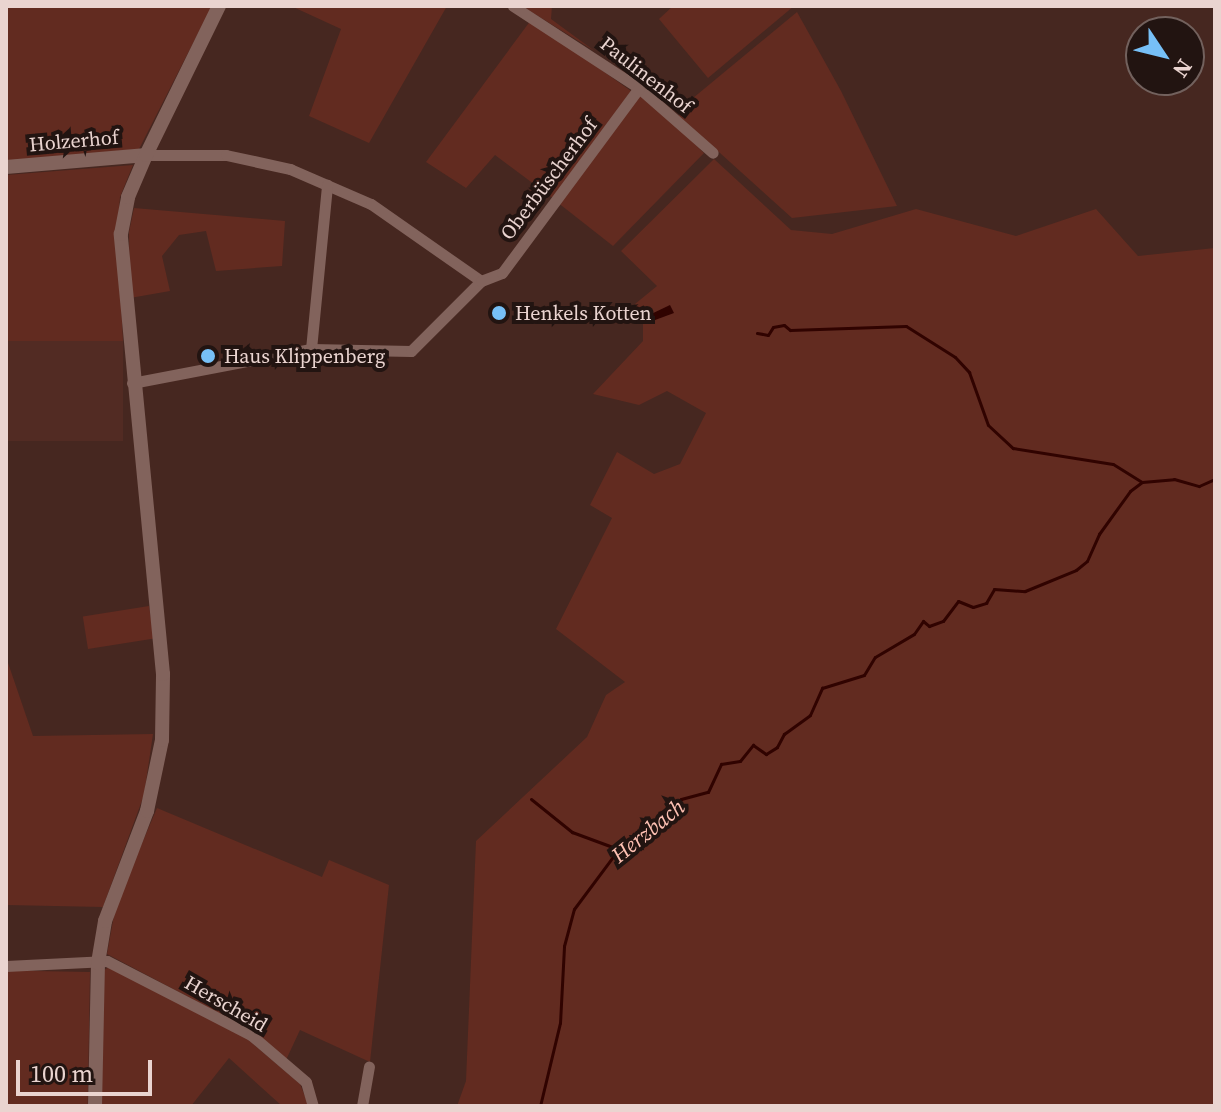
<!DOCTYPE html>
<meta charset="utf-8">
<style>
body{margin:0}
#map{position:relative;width:1221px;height:1112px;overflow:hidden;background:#462720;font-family:"Source Serif 4",serif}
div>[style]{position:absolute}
.built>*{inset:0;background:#522b23;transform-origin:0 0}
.green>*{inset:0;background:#622b20;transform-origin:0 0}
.water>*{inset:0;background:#300300}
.stream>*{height:3px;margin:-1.5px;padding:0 1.5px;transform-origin:1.5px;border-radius:1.5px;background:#300300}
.minor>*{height:11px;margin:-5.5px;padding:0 5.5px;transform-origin:5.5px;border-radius:5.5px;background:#82635c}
.tertiary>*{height:14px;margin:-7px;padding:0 7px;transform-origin:7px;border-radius:7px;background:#82635c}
.dots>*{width:22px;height:22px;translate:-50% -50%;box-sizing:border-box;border:4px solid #221411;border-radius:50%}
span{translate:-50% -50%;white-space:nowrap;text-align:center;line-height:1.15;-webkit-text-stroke:8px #221411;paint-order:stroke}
.street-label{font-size:20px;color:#ead4d0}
.poi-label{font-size:20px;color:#ead4d0}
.left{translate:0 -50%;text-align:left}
.water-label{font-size:22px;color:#ffc1b3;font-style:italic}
.frame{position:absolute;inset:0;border:8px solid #ead4d0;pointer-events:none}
.north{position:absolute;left:1125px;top:16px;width:80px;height:80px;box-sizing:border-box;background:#221411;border:2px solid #72615d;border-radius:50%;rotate:125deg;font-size:22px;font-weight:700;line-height:32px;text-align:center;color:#ead4d0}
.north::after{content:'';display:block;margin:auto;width:28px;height:36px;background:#77c0f7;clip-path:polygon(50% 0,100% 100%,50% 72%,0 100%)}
.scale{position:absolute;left:16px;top:1060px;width:136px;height:36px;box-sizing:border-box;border:4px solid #ead4d0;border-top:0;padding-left:10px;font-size:24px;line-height:28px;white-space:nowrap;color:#ead4d0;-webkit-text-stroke:6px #221411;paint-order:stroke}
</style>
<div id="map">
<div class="built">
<div style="left:6px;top:341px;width:117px;height:100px"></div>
</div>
<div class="green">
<div style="clip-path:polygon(6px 6px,212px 6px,139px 149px,6px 161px)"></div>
<div style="clip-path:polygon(291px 6px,447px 6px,369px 143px,309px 116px,341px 29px)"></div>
<div style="clip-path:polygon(522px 6px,552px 6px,551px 19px,596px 52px)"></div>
<div style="clip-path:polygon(673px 6px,794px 6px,708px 78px,659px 19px)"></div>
<div style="clip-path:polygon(797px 12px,841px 91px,897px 206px,792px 218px,679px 116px,681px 108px)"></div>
<div style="clip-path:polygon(531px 20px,631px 91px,554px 199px,495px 155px,466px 188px,426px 162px)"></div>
<div style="clip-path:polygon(639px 90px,704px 153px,613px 246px,557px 202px)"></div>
<div style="clip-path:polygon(714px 159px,791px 230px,832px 234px,916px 209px,1016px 236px,1096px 209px,1138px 256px,1215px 248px,1215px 1106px,457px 1106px,466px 1081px,476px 841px,587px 737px,606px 695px,625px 682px,556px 629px,612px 518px,590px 505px,617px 452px,654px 474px,680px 464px,706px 413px,667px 391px,639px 405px,593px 394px,643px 341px,643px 322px,635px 304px,657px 286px,621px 251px)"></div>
<div style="clip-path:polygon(133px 165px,120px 197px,117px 231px,123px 341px,6px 341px,6px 175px)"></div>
<div style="clip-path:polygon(134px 208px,285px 221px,282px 266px,216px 271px,206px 231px,179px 235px,162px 256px,170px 291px,130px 298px,129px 232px)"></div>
<div style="left:149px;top:606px;width:33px;height:67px;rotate:81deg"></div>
<div style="clip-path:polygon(6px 657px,33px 736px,153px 734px,144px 795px,103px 907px,6px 905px)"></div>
<div style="clip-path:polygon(157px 808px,322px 877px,329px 860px,389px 885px,370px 1062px,300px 1030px,286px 1060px,251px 1030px,107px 954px,116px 904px)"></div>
<div style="clip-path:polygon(111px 966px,245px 1037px,300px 1084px,309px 1106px,282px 1106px,229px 1058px,191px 1106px,101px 1106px,104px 970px)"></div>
<div style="left:90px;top:972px;width:134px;height:84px;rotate:91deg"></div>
</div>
<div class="water">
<div style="clip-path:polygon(670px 305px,674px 313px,647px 323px,647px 316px)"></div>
</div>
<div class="stream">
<div style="left:757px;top:333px;width:11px;rotate:10deg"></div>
<div style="left:768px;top:335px;width:9px;rotate:-58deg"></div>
<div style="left:773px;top:327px;width:11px;rotate:-10deg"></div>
<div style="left:784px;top:325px;width:8px;rotate:40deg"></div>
<div style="left:790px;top:330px;width:116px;rotate:-2deg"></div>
<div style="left:906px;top:326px;width:58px;rotate:32.3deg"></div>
<div style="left:955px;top:357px;width:21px;rotate:47deg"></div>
<div style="left:969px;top:372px;width:56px;rotate:70.3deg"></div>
<div style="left:988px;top:425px;width:34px;rotate:43deg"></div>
<div style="left:1013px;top:448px;width:101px;rotate:9.1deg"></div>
<div style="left:1113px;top:464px;width:34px;rotate:32deg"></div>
<div style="left:531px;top:799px;width:53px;rotate:38.8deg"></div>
<div style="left:572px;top:832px;width:49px;rotate:20.3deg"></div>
<div style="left:1215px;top:831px;width:6px;rotate:90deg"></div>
<div style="left:540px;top:1106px;width:85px;rotate:-76.5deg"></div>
<div style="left:560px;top:1023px;width:77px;rotate:-87deg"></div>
<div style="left:564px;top:946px;width:38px;rotate:-75deg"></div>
<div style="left:574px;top:909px;width:74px;rotate:-53.3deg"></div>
<div style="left:618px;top:850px;width:81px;rotate:-39deg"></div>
<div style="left:681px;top:799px;width:28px;rotate:-15deg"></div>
<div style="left:708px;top:792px;width:31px;rotate:-65deg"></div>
<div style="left:721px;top:764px;width:19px;rotate:-9deg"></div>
<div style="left:740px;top:761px;width:21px;rotate:-51deg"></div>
<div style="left:753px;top:745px;width:16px;rotate:35deg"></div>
<div style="left:766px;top:754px;width:13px;rotate:-32deg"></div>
<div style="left:777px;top:747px;width:15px;rotate:-62deg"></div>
<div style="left:784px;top:734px;width:32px;rotate:-36deg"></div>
<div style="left:810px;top:715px;width:30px;rotate:-66deg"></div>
<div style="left:822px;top:688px;width:44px;rotate:-17.2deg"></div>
<div style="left:864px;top:675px;width:21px;rotate:-59deg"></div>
<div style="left:875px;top:657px;width:45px;rotate:-30.5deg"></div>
<div style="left:914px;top:634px;width:16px;rotate:-55deg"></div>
<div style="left:923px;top:621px;width:8px;rotate:40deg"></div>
<div style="left:929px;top:626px;width:15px;rotate:-20deg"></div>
<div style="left:943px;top:621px;width:25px;rotate:-53deg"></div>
<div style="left:958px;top:601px;width:16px;rotate:22deg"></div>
<div style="left:973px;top:607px;width:14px;rotate:-17deg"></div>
<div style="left:986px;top:603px;width:16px;rotate:-60deg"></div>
<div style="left:994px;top:589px;width:31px;rotate:4deg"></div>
<div style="left:1025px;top:591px;width:55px;rotate:-22.4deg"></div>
<div style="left:1076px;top:570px;width:14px;rotate:-39deg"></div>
<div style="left:1087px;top:561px;width:30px;rotate:-66deg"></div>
<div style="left:1099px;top:534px;width:53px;rotate:-54.2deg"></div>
<div style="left:1130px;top:491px;width:15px;rotate:-37deg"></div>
<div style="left:1142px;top:482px;width:32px;rotate:-5deg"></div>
<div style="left:1174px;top:479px;width:26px;rotate:16deg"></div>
<div style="left:1199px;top:486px;width:17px;rotate:-24deg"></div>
</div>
<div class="minor">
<div style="left:513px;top:6px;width:150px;rotate:33.1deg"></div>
<div style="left:639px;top:88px;width:98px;rotate:41.3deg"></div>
<div style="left:146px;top:155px;width:80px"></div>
<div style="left:226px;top:155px;width:66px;rotate:12.3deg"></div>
<div style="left:290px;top:169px;width:88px;rotate:23.4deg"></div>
<div style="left:371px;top:204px;width:134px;rotate:35deg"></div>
<div style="left:311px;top:349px;width:165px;rotate:-84.4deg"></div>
<div style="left:132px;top:383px;width:182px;rotate:-10.8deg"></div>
<div style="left:311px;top:349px;width:100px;rotate:1.1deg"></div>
<div style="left:411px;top:351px;width:99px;rotate:-45deg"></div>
<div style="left:481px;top:281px;width:22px;rotate:-21deg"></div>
<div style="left:502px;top:273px;width:230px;rotate:-53.5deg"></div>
<div style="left:6px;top:966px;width:101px;rotate:-2.8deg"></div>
<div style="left:107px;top:961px;width:162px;rotate:27.2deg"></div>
<div style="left:251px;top:1035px;width:72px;rotate:40.5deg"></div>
<div style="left:306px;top:1082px;width:25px;rotate:74deg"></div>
<div style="left:362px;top:1106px;width:40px;rotate:-80deg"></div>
</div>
<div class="tertiary">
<div style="left:6px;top:167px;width:141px;rotate:-4.9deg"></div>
<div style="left:95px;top:1106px;width:143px;rotate:-88.8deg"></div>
<div style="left:98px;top:963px;width:43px;rotate:-80.5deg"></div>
<div style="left:105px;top:921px;width:118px;rotate:-69.1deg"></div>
<div style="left:147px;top:811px;width:73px;rotate:-78.1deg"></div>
<div style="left:162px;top:740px;width:66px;rotate:-89.1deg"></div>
<div style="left:163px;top:674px;width:442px;rotate:-95.5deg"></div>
<div style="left:121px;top:234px;width:38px;rotate:-79deg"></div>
<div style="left:128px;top:197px;width:46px;rotate:-66.8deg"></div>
<div style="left:146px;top:155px;width:166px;rotate:-63.9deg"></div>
</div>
<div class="dots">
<div style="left:499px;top:313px;background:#77c0f7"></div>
<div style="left:208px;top:356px;background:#77c0f7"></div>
</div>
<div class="street-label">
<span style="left:646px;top:75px;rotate:38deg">Paulinenhof</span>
<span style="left:74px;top:141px;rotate:-5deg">Holzerhof</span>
<span style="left:549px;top:179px;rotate:-53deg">Oberbüscherhof</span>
<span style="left:226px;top:1004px;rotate:30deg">Herscheid</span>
</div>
<div class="poi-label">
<span class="left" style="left:515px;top:313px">Henkels Kotten</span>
<span class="left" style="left:224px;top:356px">Haus Klippenberg</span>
</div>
<div class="water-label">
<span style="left:648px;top:831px;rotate:-39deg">Herzbach</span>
</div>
<div class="frame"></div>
<div class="north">N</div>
<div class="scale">100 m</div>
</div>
